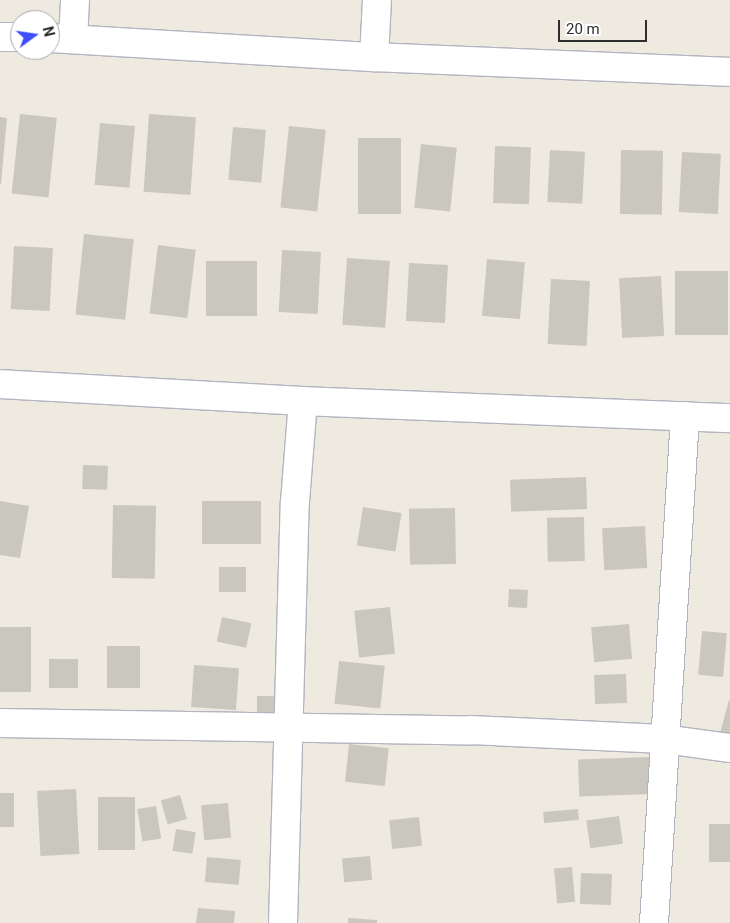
<!DOCTYPE html>
<style>
body{margin:0}
#map{position:relative;width:730px;height:923px;overflow:hidden;background:#efeae0;font-family:Roboto,sans-serif}
div>[style]{position:absolute}
.building>*{inset:0;background:#cac7bf;transform-origin:0 0}
.roads{filter:drop-shadow(1px 0 #b3b4c1) drop-shadow(-1px 0 #b3b4c1) drop-shadow(0 1px #b3b4c1) drop-shadow(0 -1px #b3b4c1)}
.minor>*{height:28px;margin:-14px;padding:0 14px;transform-origin:14px;border-radius:14px;background:#fff}
.tertiary>*{height:28px;margin:-14px;padding:0 14px;transform-origin:14px;border-radius:14px;background:#fff}
span{translate:-50% -50%;white-space:nowrap;text-align:center;line-height:1.15;-webkit-text-stroke:4px #fff;paint-order:stroke}
.north{position:absolute;left:10px;top:10px;width:50px;height:50px;box-sizing:border-box;background:#fff;border:1px solid #ababab;border-radius:50%;rotate:76deg;font-size:14px;font-weight:700;line-height:20px;text-align:center;color:#2d2d2d}
.north::after{content:'';display:block;margin:auto;width:18px;height:22px;background:#3f4ffc;clip-path:polygon(50% 0,100% 100%,50% 72%,0 100%)}
.scale{position:absolute;left:558px;top:20px;width:89px;height:22px;box-sizing:border-box;border:2px solid #2d2d2d;border-top:0;padding-left:6px;font-size:15px;line-height:18px;white-space:nowrap;color:#2d2d2d;-webkit-text-stroke:4px #fff;paint-order:stroke}
</style>
<div id="map">
<div class="building">
<div style="left:20px;top:114px;width:37px;height:80px;rotate:6deg"></div>
<div style="left:149px;top:114px;width:47px;height:78px;rotate:4deg"></div>
<div style="clip-path:polygon(0 117px,7px 118px,1px 184px,0 184px)"></div>
<div style="left:100px;top:123px;width:35px;height:62px;rotate:5deg"></div>
<div style="left:289px;top:126px;width:37px;height:82px;rotate:6deg"></div>
<div style="left:233px;top:127px;width:33px;height:53px;rotate:5deg"></div>
<div style="left:358px;top:138px;width:43px;height:76px"></div>
<div style="left:421px;top:144px;width:36px;height:64px;rotate:6deg"></div>
<div style="left:495px;top:146px;width:36px;height:57px;rotate:2deg"></div>
<div style="left:550px;top:150px;width:35px;height:52px;rotate:3deg"></div>
<div style="left:621px;top:150px;width:42px;height:64px;rotate:1deg"></div>
<div style="left:682px;top:152px;width:39px;height:60px;rotate:3deg"></div>
<div style="left:84px;top:234px;width:50px;height:81px;rotate:6deg"></div>
<div style="left:158px;top:245px;width:38px;height:69px;rotate:7deg"></div>
<div style="left:14px;top:246px;width:39px;height:63px;rotate:3deg"></div>
<div style="left:282px;top:250px;width:39px;height:62px;rotate:3deg"></div>
<div style="left:347px;top:258px;width:43px;height:67px;rotate:4deg"></div>
<div style="left:487px;top:259px;width:38px;height:57px;rotate:5deg"></div>
<div style="left:206px;top:261px;width:51px;height:55px"></div>
<div style="left:409px;top:263px;width:39px;height:58px;rotate:3deg"></div>
<div style="left:675px;top:271px;width:53px;height:64px"></div>
<div style="left:661px;top:276px;width:60px;height:42px;rotate:87deg"></div>
<div style="left:551px;top:279px;width:39px;height:65px;rotate:3deg"></div>
<div style="left:83px;top:465px;width:25px;height:24px;rotate:2deg"></div>
<div style="left:586px;top:477px;width:32px;height:76px;rotate:88deg"></div>
<div style="clip-path:polygon(0 501px,29px 506px,20px 558px,0 555px)"></div>
<div style="left:202px;top:501px;width:59px;height:43px"></div>
<div style="left:113px;top:505px;width:43px;height:73px;rotate:1deg"></div>
<div style="left:363px;top:507px;width:39px;height:39px;rotate:9deg"></div>
<div style="left:455px;top:508px;width:56px;height:46px;rotate:89deg"></div>
<div style="left:584px;top:517px;width:44px;height:37px;rotate:89deg"></div>
<div style="left:645px;top:526px;width:42px;height:43px;rotate:87deg"></div>
<div style="left:219px;top:567px;width:27px;height:25px"></div>
<div style="left:509px;top:589px;width:19px;height:18px;rotate:3deg"></div>
<div style="left:390px;top:607px;width:47px;height:36px;rotate:84deg"></div>
<div style="left:222px;top:617px;width:30px;height:25px;rotate:12deg"></div>
<div style="left:629px;top:624px;width:35px;height:38px;rotate:85deg"></div>
<div style="left:0;top:627px;width:31px;height:65px"></div>
<div style="left:702px;top:631px;width:25px;height:44px;rotate:5deg"></div>
<div style="left:107px;top:646px;width:33px;height:42px"></div>
<div style="left:49px;top:659px;width:29px;height:29px"></div>
<div style="left:339px;top:661px;width:46px;height:43px;rotate:6deg"></div>
<div style="left:194px;top:665px;width:45px;height:42px;rotate:4deg"></div>
<div style="left:626px;top:674px;width:29px;height:32px;rotate:88deg"></div>
<div style="left:257px;top:696px;width:25px;height:23px"></div>
<div style="clip-path:polygon(729px 700px,730px 700px,730px 740px,719px 737px)"></div>
<div style="left:349px;top:744px;width:40px;height:38px;rotate:6deg"></div>
<div style="left:650px;top:757px;width:37px;height:72px;rotate:88deg"></div>
<div style="left:76px;top:789px;width:65px;height:39px;rotate:87deg"></div>
<div style="left:0;top:793px;width:14px;height:34px"></div>
<div style="left:180px;top:795px;width:25px;height:20px;rotate:74deg"></div>
<div style="left:98px;top:797px;width:37px;height:53px"></div>
<div style="left:228px;top:803px;width:35px;height:27px;rotate:85deg"></div>
<div style="left:156px;top:806px;width:33px;height:19px;rotate:81deg"></div>
<div style="left:578px;top:809px;width:11px;height:35px;rotate:85deg"></div>
<div style="left:619px;top:816px;width:28px;height:33px;rotate:82deg"></div>
<div style="left:419px;top:817px;width:29px;height:30px;rotate:84deg"></div>
<div style="left:709px;top:824px;width:21px;height:38px"></div>
<div style="left:176px;top:829px;width:20px;height:22px;rotate:9deg"></div>
<div style="left:370px;top:856px;width:24px;height:28px;rotate:85deg"></div>
<div style="left:207px;top:857px;width:34px;height:25px;rotate:5deg"></div>
<div style="left:572px;top:867px;width:35px;height:18px;rotate:85deg"></div>
<div style="left:581px;top:873px;width:31px;height:31px;rotate:2deg"></div>
<div style="clip-path:polygon(198px 908px,235px 911px,234px 923px,196px 923px)"></div>
<div style="clip-path:polygon(348px 918px,377px 920px,377px 923px,348px 923px)"></div>
</div>
<div class="roads">
<div class="minor">
<div style="left:0;top:37px;width:20px"></div>
<div style="left:50px;top:38px;width:325px;rotate:3.4deg"></div>
<div style="left:374px;top:57px;width:356px;rotate:2.4deg"></div>
<div style="left:73px;top:39px;width:39px;rotate:-87deg"></div>
<div style="left:374px;top:57px;width:57px;rotate:-87deg"></div>
<div style="left:0;top:723px;width:471px;rotate:0.9deg"></div>
<div style="left:471px;top:730px;width:193px;rotate:2.7deg"></div>
<div style="left:664px;top:739px;width:67px;rotate:7.8deg"></div>
<div style="left:283px;top:923px;width:421px;rotate:-88.4deg"></div>
<div style="left:295px;top:502px;width:101px;rotate:-85.5deg"></div>
<div style="left:654px;top:923px;width:508px;rotate:-86.5deg"></div>
</div>
<div class="tertiary">
<div style="left:0;top:384px;width:303px;rotate:3.2deg"></div>
<div style="left:303px;top:401px;width:427px;rotate:2.3deg"></div>
</div>
</div>
<div class="north">N</div>
<div class="scale">20 m</div>
</div>
